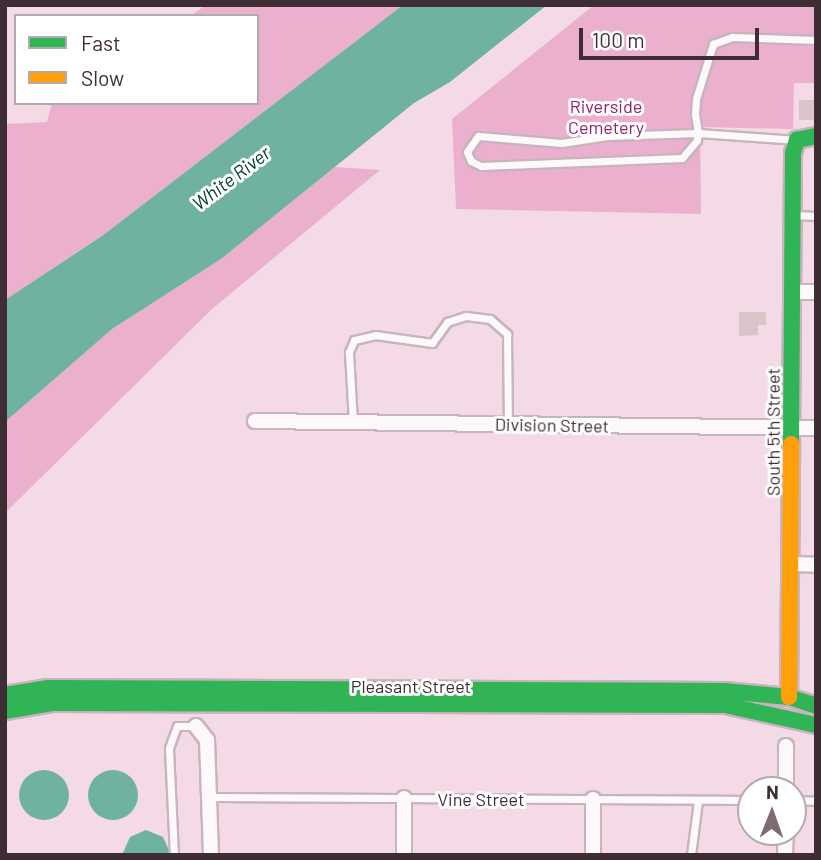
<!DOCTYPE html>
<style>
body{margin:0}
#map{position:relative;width:821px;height:860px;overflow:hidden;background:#f4dae6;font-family:Barlow,sans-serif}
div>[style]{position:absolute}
.green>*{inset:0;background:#ebb0cd}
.water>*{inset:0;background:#6fb29f}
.round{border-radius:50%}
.building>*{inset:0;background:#d9c4ca;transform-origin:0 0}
.roads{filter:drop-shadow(2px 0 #c7b4bd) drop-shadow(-2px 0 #c7b4bd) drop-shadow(0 2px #c7b4bd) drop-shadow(0 -2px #c7b4bd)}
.lane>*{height:7px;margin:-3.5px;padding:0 3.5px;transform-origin:3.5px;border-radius:3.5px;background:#fdf9fb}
.street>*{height:14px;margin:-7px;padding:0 7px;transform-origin:7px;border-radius:7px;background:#fdf9fb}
.fast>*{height:16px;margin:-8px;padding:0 8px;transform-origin:8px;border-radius:8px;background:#30b455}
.slow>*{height:16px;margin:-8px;padding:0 8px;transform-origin:8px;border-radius:8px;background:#ff9f0a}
span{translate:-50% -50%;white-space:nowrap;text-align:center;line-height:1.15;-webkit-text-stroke:6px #fff;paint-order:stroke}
.park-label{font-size:18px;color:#941f65}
.street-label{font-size:18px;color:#3f2d35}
.water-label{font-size:19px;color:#00402f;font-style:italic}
.frame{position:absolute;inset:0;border:7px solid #3f2d35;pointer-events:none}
.legend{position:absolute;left:14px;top:14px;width:245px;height:91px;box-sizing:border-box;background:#fff;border:2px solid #b2abae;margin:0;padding:9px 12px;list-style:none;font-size:21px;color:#3f2d35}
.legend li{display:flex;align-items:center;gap:14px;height:35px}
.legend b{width:35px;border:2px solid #b2abae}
.north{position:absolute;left:737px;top:776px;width:70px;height:70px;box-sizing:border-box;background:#fff;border:2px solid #b2abae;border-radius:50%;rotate:1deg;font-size:19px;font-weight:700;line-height:28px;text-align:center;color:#3f2d35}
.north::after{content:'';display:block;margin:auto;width:24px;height:32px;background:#7e6a73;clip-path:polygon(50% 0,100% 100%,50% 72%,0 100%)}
.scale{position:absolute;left:579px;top:28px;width:180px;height:32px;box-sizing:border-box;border:4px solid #3f2d35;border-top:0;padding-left:9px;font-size:21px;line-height:24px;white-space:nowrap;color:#3f2d35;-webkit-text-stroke:5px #fff;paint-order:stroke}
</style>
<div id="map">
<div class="green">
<div style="clip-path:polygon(206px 5px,403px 5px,102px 236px,5px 300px,5px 124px,47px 122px,52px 103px,257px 103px,257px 16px,190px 16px)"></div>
<div style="clip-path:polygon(594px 5px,816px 5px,816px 83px,794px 83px,793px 129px,700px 127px,701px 214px,456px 209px,452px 119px)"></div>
<div style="clip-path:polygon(335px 167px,380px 170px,212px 309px,5px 513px,5px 422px,112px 329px,221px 259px)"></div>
</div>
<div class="water">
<div style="clip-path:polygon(403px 5px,547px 5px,450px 82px,414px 103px,221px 259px,112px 329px,5px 422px,5px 300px,102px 236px)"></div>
<div class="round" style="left:19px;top:770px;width:50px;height:50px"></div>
<div class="round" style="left:88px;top:770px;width:50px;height:50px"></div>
<div style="clip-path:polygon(146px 830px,163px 837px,171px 855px,122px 855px,130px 837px)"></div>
</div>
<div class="building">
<div style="left:816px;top:100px;width:20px;height:17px;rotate:90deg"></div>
<div style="clip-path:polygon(739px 312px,766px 312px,766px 325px,758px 325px,758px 335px,739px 336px)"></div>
</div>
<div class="roads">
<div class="lane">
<div style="left:797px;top:140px;width:99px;rotate:-176deg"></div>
<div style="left:698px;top:133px;width:91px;rotate:178.1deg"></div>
<div style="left:607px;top:136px;width:46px;rotate:171.2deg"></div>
<div style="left:562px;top:143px;width:84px;rotate:-175.2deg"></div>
<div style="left:478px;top:136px;width:19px;rotate:125deg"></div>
<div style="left:467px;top:152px;width:10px;rotate:66deg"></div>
<div style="left:471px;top:161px;width:11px;rotate:27deg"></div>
<div style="left:481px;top:166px;width:201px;rotate:-2.3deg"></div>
<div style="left:682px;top:158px;width:23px;rotate:-50deg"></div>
<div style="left:697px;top:140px;width:7px;rotate:-82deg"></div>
<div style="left:698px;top:133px;width:19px;rotate:-99deg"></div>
<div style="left:695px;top:114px;width:15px;rotate:-86deg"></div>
<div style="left:696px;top:99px;width:58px;rotate:-72.8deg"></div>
<div style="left:713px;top:44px;width:20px;rotate:-20deg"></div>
<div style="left:732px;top:37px;width:84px;rotate:2deg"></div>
<div style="left:795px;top:215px;width:21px;rotate:3deg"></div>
<div style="left:353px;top:422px;width:70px;rotate:-93.3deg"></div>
<div style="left:349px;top:352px;width:13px;rotate:-67deg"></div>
<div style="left:354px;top:340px;width:22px;rotate:-13deg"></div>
<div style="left:375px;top:335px;width:58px;rotate:8deg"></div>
<div style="left:432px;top:343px;width:26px;rotate:-54deg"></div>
<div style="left:447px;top:322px;width:20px;rotate:-18deg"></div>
<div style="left:466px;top:316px;width:24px;rotate:7deg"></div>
<div style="left:490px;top:319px;width:23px;rotate:41deg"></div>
<div style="left:507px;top:334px;width:90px;rotate:89.4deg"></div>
<div style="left:211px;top:797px;width:540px;rotate:0.32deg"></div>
<div style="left:793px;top:800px;width:23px;rotate:2deg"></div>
<div style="left:174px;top:855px;width:107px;rotate:-92.7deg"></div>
<div style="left:169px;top:748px;width:23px;rotate:-70deg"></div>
<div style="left:177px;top:726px;width:19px"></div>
<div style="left:691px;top:855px;width:55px;rotate:-82.7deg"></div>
</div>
<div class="street">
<div style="left:793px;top:292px;width:23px"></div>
<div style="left:255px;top:421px;width:561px;rotate:0.71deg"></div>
<div style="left:793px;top:564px;width:23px;rotate:2deg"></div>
<div style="left:196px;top:726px;width:18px;rotate:52deg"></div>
<div style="left:207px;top:740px;width:115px;rotate:88deg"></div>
<div style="left:786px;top:790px;width:44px;rotate:-90deg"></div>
<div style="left:593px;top:799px;width:56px;rotate:90deg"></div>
<div style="left:404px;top:855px;width:57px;rotate:-90deg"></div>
<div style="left:785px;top:855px;width:23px;rotate:-88deg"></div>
</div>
<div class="fast">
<div style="left:791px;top:444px;width:291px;rotate:-89.6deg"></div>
<div style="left:793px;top:153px;width:14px;rotate:-73deg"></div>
<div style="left:797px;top:140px;width:19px;rotate:-12deg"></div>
<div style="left:5px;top:695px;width:44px;rotate:-9.2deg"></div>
<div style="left:48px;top:688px;width:676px;rotate:0.25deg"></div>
<div style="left:724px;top:691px;width:65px;rotate:5.3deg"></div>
<div style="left:789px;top:697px;width:28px;rotate:18deg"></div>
<div style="left:5px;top:711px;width:49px;rotate:-9.5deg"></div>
<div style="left:53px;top:703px;width:672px;rotate:0.17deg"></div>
<div style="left:725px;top:705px;width:93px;rotate:12.4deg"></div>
</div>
<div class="slow">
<div style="left:789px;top:697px;width:253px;rotate:-89.5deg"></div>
</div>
</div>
<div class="park-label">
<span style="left:606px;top:117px">Riverside<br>Cemetery</span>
</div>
<div class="street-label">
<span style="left:552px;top:425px;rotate:1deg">Division Street</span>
<span style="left:773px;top:432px;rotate:-90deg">South 5th Street</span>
<span style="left:411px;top:686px">Pleasant Street</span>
<span style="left:481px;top:799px">Vine Street</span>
</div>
<div class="water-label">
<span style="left:231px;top:178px;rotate:-37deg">White River</span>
</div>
<div class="frame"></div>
<ul class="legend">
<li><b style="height:9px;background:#30b455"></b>Fast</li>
<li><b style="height:9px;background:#ff9f0a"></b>Slow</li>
</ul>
<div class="north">N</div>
<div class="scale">100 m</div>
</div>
